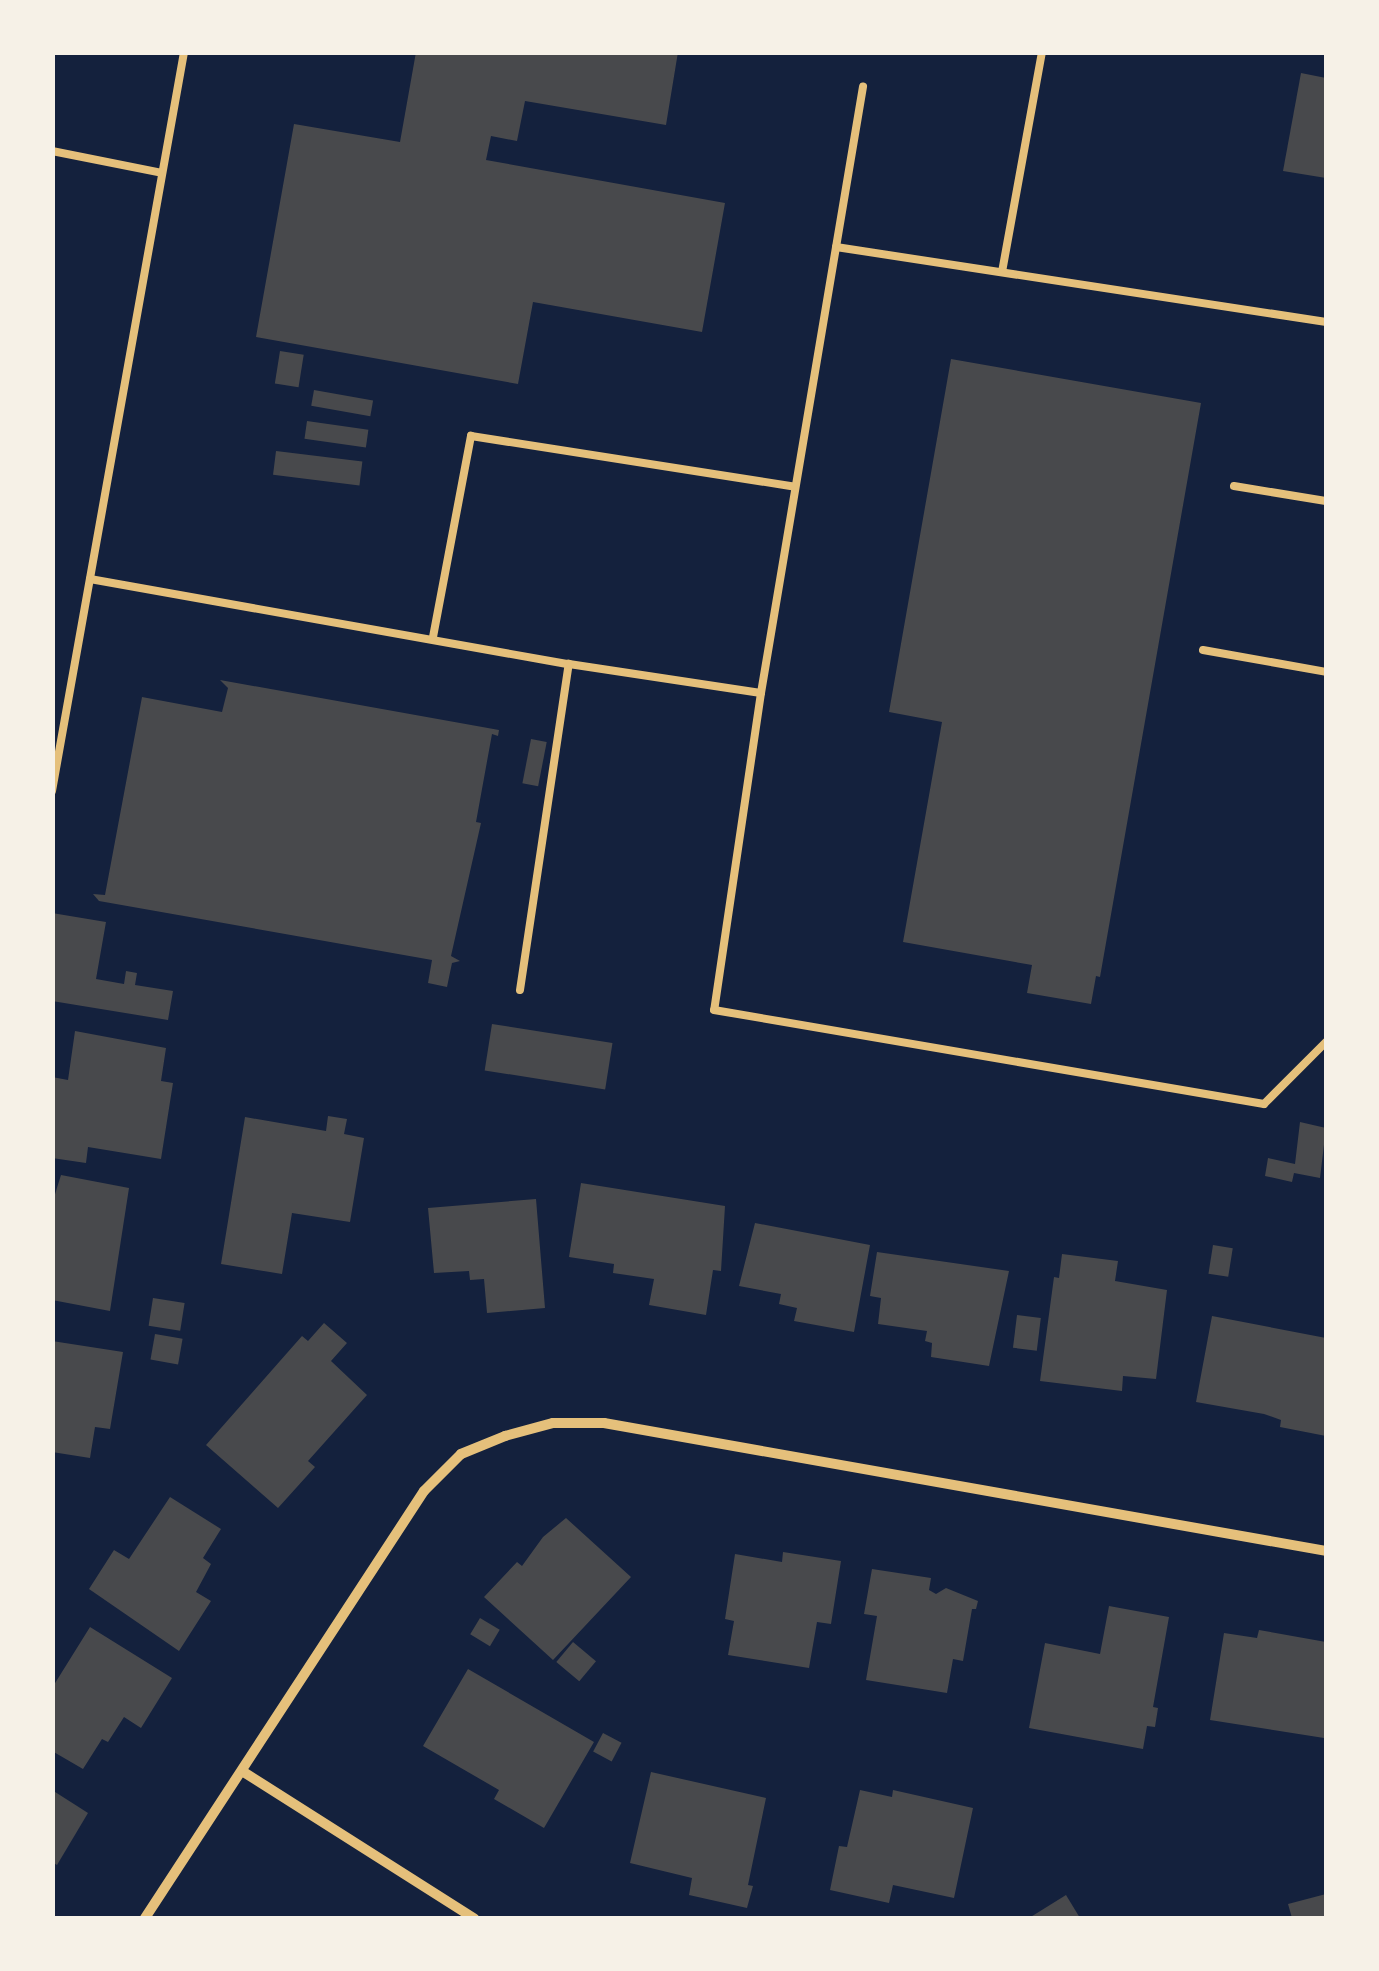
<!DOCTYPE html>
<style>
body{margin:0}
#map{position:relative;width:1379px;height:1971px;overflow:hidden;background:#14213d;font-family:"Archivo Narrow",sans-serif}
div>[style]{position:absolute}
.building>*{inset:0;background:#48494c;transform-origin:0 0}
.service>*{height:8px;margin:-4px;padding:0 4px;transform-origin:4px;border-radius:4px;background:#e5c07b}
.minor>*{height:10px;margin:-5px;padding:0 5px;transform-origin:5px;border-radius:5px;background:#e5c07b}
span{translate:-50% -50%;white-space:nowrap;text-align:center;line-height:1.15;-webkit-text-stroke:8px #f6f1e7;paint-order:stroke}
.frame{position:absolute;inset:0;border:55px solid #f6f1e7;pointer-events:none}
</style>
<div id="map">
<div class="building">
<div style="clip-path:polygon(416px 52px,678px 52px,666px 125px,525px 101px,517px 141px,491px 136px,486px 160px,725px 203px,702px 332px,533px 302px,518px 384px,256px 337px,294px 124px,400px 142px)"></div>
<div style="clip-path:polygon(1301px 73px,1326px 78px,1326px 178px,1283px 171px)"></div>
<div style="left:280px;top:351px;width:24px;height:33px;rotate:9deg"></div>
<div style="clip-path:polygon(951px 359px,1201px 403px,1100px 977px,1096px 976px,1091px 1004px,1027px 993px,1032px 965px,903px 942px,942px 722px,889px 712px)"></div>
<div style="left:314px;top:390px;width:60px;height:16px;rotate:10deg"></div>
<div style="left:307px;top:421px;width:62px;height:18px;rotate:8deg"></div>
<div style="left:276px;top:451px;width:87px;height:24px;rotate:7deg"></div>
<div style="clip-path:polygon(220px 680px,499px 730px,498px 736px,492px 734px,476px 822px,481px 823px,451px 956px,460px 961px,452px 963px,447px 987px,428px 983px,432px 960px,99px 901px,93px 894px,105px 895px,142px 697px,222px 712px,228px 688px)"></div>
<div style="left:531px;top:739px;width:16px;height:45px;rotate:11deg"></div>
<div style="clip-path:polygon(52px 913px,106px 922px,96px 979px,124px 984px,126px 971px,137px 973px,135px 985px,173px 991px,168px 1020px,52px 1001px)"></div>
<div style="left:492px;top:1024px;width:122px;height:47px;rotate:9deg"></div>
<div style="clip-path:polygon(75px 1031px,166px 1048px,161px 1081px,173px 1083px,161px 1159px,88px 1147px,86px 1163px,52px 1158px,52px 1077px,68px 1080px)"></div>
<div style="clip-path:polygon(328px 1116px,347px 1119px,344px 1134px,364px 1138px,350px 1222px,292px 1213px,282px 1274px,221px 1264px,245px 1117px,326px 1131px)"></div>
<div style="clip-path:polygon(1300px 1122px,1326px 1128px,1320px 1178px,1294px 1173px,1292px 1182px,1265px 1176px,1268px 1158px,1295px 1164px)"></div>
<div style="clip-path:polygon(61px 1175px,129px 1188px,110px 1311px,52px 1300px,52px 1204px)"></div>
<div style="clip-path:polygon(581px 1183px,725px 1206px,721px 1271px,713px 1270px,706px 1315px,649px 1305px,654px 1279px,613px 1273px,614px 1264px,569px 1257px)"></div>
<div style="clip-path:polygon(536px 1199px,545px 1308px,487px 1313px,484px 1279px,470px 1280px,469px 1271px,434px 1273px,428px 1208px)"></div>
<div style="clip-path:polygon(755px 1223px,870px 1245px,854px 1332px,794px 1321px,797px 1308px,779px 1304px,781px 1294px,739px 1286px)"></div>
<div style="left:1213px;top:1245px;width:20px;height:29px;rotate:9deg"></div>
<div style="clip-path:polygon(877px 1252px,1009px 1271px,989px 1366px,931px 1357px,932px 1343px,925px 1341px,927px 1331px,878px 1324px,881px 1298px,870px 1296px)"></div>
<div style="clip-path:polygon(1062px 1254px,1118px 1261px,1115px 1281px,1167px 1290px,1156px 1379px,1123px 1376px,1122px 1391px,1040px 1381px,1054px 1277px,1059px 1278px)"></div>
<div style="left:153px;top:1298px;width:32px;height:28px;rotate:9deg"></div>
<div style="left:1017px;top:1315px;width:24px;height:33px;rotate:7deg"></div>
<div style="clip-path:polygon(1212px 1316px,1326px 1338px,1326px 1436px,1280px 1427px,1281px 1420px,1264px 1414px,1196px 1402px)"></div>
<div style="clip-path:polygon(324px 1323px,347px 1343px,331px 1361px,367px 1395px,308px 1461px,315px 1467px,278px 1508px,206px 1445px,302px 1336px,308px 1341px)"></div>
<div style="left:155px;top:1334px;width:28px;height:26px;rotate:10deg"></div>
<div style="clip-path:polygon(52px 1341px,123px 1352px,110px 1429px,95px 1427px,90px 1458px,52px 1452px)"></div>
<div style="clip-path:polygon(170px 1497px,221px 1529px,203px 1558px,211px 1564px,196px 1592px,211px 1601px,179px 1651px,89px 1589px,114px 1550px,129px 1559px)"></div>
<div style="clip-path:polygon(566px 1518px,631px 1577px,553px 1660px,484px 1597px,517px 1562px,522px 1566px,543px 1537px)"></div>
<div style="clip-path:polygon(783px 1552px,841px 1561px,831px 1624px,817px 1622px,809px 1668px,728px 1655px,734px 1621px,725px 1619px,735px 1554px,782px 1562px)"></div>
<div style="clip-path:polygon(872px 1569px,931px 1578px,929px 1590px,936px 1594px,946px 1588px,978px 1601px,976px 1609px,972px 1609px,963px 1661px,953px 1659px,947px 1693px,866px 1680px,877px 1616px,864px 1614px)"></div>
<div style="clip-path:polygon(1109px 1606px,1169px 1617px,1153px 1707px,1158px 1708px,1155px 1727px,1147px 1726px,1143px 1749px,1029px 1728px,1045px 1643px,1100px 1654px)"></div>
<div style="left:480px;top:1618px;width:23px;height:19px;rotate:31deg"></div>
<div style="clip-path:polygon(90px 1627px,172px 1678px,141px 1728px,124px 1717px,108px 1742px,102px 1739px,83px 1769px,52px 1751px,52px 1688px)"></div>
<div style="clip-path:polygon(1259px 1630px,1326px 1642px,1324px 1738px,1210px 1720px,1224px 1633px,1257px 1638px)"></div>
<div style="left:573px;top:1642px;width:30px;height:26px;rotate:40deg"></div>
<div style="clip-path:polygon(468px 1669px,594px 1742px,544px 1828px,494px 1799px,499px 1790px,423px 1746px)"></div>
<div style="left:603px;top:1733px;width:21px;height:21px;rotate:28deg"></div>
<div style="clip-path:polygon(651px 1772px,766px 1798px,748px 1885px,753px 1886px,747px 1908px,689px 1895px,692px 1878px,630px 1863px)"></div>
<div style="clip-path:polygon(52px 1790px,88px 1813px,57px 1865px,52px 1862px)"></div>
<div style="clip-path:polygon(860px 1790px,892px 1797px,893px 1790px,973px 1808px,954px 1898px,893px 1885px,889px 1903px,830px 1890px,839px 1846px,847px 1847px)"></div>
<div style="clip-path:polygon(1326px 1894px,1326px 1918px,1292px 1918px,1288px 1904px)"></div>
<div style="clip-path:polygon(1066px 1895px,1080px 1918px,1029px 1918px)"></div>
</div>
<div class="service">
<div style="left:52px;top:151px;width:112px;rotate:11.3deg"></div>
<div style="left:836px;top:247px;width:496px;rotate:8.7deg"></div>
<div style="left:1002px;top:272px;width:224px;rotate:-79.7deg"></div>
<div style="left:1234px;top:486px;width:93px;rotate:9.3deg"></div>
<div style="left:90px;top:579px;width:486px;rotate:10.1deg"></div>
<div style="left:569px;top:664px;width:194px;rotate:8.6deg"></div>
<div style="left:761px;top:693px;width:320px;rotate:98.4deg"></div>
<div style="left:714px;top:1010px;width:558px;rotate:9.7deg"></div>
<div style="left:1264px;top:1104px;width:88px;rotate:-45deg"></div>
<div style="left:433px;top:637px;width:205px;rotate:-79.3deg"></div>
<div style="left:471px;top:436px;width:328px;rotate:8.9deg"></div>
<div style="left:1203px;top:650px;width:125px;rotate:10.1deg"></div>
<div style="left:761px;top:693px;width:615px;rotate:-80.45deg"></div>
<div style="left:52px;top:791px;width:751px;rotate:-79.87deg"></div>
<div style="left:520px;top:990px;width:330px;rotate:-81.5deg"></div>
</div>
<div class="minor">
<div style="left:242px;top:1771px;width:275px;rotate:32.4deg"></div>
<div style="left:145px;top:1918px;width:510px;rotate:-56.84deg"></div>
<div style="left:424px;top:1491px;width:52px;rotate:-45deg"></div>
<div style="left:461px;top:1454px;width:48px;rotate:-22.2deg"></div>
<div style="left:505px;top:1436px;width:50px;rotate:-15.2deg"></div>
<div style="left:553px;top:1423px;width:51px"></div>
<div style="left:604px;top:1423px;width:733px;rotate:10.05deg"></div>
</div>
<div class="frame"></div>
</div>
